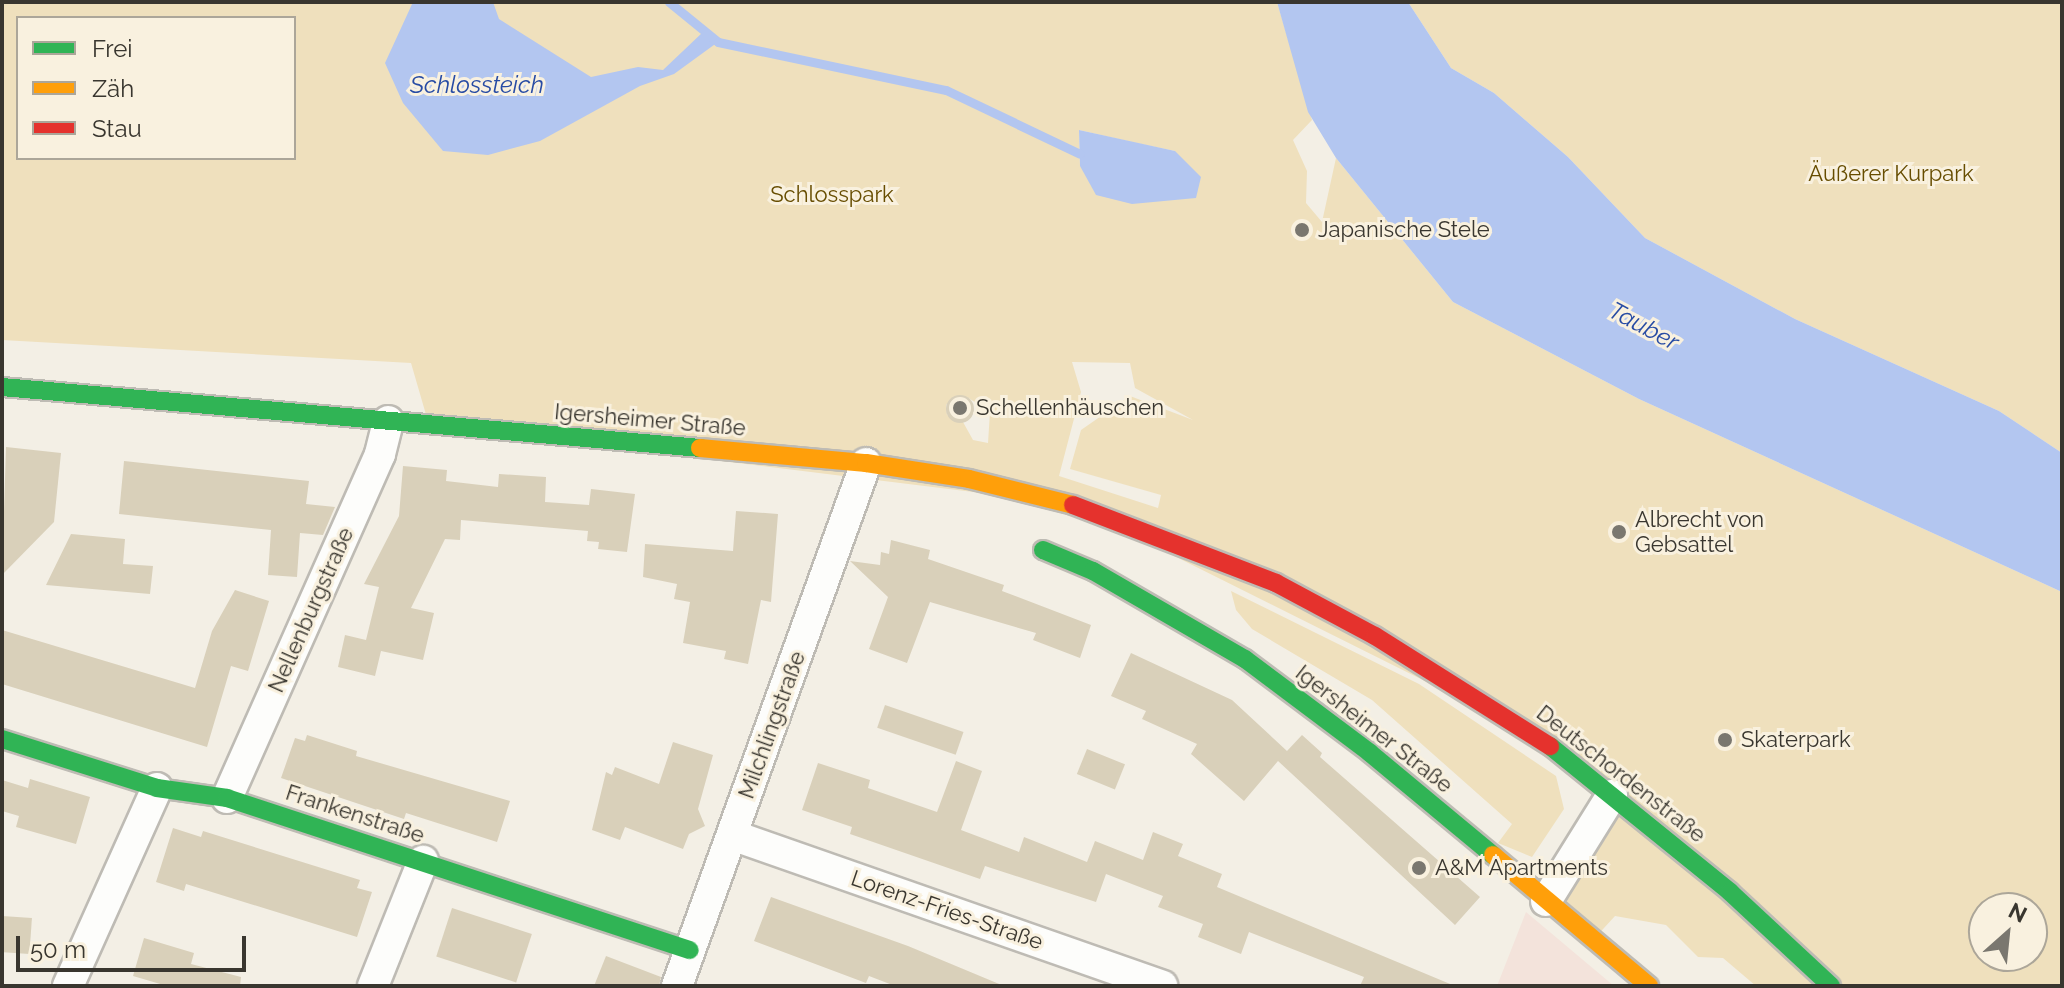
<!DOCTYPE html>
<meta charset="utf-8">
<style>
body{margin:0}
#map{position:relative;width:2064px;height:988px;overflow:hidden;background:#f3efe5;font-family:Raleway,sans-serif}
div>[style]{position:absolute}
.commercial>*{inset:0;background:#f3e3db}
.green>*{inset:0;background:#efe0bd}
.water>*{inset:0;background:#b3c6f0}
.stream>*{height:9px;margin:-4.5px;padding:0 4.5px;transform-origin:4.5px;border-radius:4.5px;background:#b3c6f0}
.building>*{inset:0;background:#d9d0ba;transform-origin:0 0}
.round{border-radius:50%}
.roads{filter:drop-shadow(2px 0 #bebbb4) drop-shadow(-2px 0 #bebbb4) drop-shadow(0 2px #bebbb4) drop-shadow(0 -2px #bebbb4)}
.street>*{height:30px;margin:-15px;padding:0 15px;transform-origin:15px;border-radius:15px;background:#fdfdfb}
.fast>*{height:18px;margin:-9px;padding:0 9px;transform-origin:9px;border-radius:9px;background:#30b455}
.slow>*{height:18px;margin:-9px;padding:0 9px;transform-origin:9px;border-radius:9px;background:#ff9f0a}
.jam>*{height:18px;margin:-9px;padding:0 9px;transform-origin:9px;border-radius:9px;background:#e5322d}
.dots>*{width:22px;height:22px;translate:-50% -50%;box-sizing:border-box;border:4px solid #f9f1df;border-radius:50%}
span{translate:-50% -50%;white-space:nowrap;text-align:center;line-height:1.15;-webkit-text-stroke:6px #f9f1df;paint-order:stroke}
.park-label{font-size:22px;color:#674d00}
.poi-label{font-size:22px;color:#39362f}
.left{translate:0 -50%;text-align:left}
.street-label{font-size:22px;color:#39362f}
.water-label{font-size:24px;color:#274ba4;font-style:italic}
.frame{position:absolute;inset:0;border:4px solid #39362f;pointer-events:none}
.legend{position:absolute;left:16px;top:16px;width:280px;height:144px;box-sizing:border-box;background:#f9f1df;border:2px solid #aca699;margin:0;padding:10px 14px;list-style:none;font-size:24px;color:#39362f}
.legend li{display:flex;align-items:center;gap:16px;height:40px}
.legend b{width:40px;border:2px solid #aca699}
.north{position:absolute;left:1968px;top:892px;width:80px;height:80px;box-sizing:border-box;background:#f9f1df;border:2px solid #aca699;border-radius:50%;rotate:27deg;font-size:22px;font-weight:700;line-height:32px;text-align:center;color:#39362f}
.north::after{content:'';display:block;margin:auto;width:28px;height:36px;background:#7a776f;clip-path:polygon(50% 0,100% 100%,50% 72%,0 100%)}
.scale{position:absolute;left:16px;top:936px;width:230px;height:36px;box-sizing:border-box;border:4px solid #39362f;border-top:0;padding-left:10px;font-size:24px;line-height:28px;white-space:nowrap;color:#39362f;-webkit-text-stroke:6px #f9f1df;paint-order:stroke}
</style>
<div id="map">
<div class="commercial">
<div style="clip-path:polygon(1526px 912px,1614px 986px,1615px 986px,1497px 986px)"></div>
</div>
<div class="green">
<div style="clip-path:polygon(evenodd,2px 2px,1277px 2px,1312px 120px,1293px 140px,1307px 171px,1306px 203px,1322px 222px,1336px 158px,1453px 302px,1639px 399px,2062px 592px,2062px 986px,1756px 986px,1723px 958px,1698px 957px,1666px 925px,1615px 916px,1593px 940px,1546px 901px,1612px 795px,1543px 740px,1070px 504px,429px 425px,411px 363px,2px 340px,2px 2px,18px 18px,294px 18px,294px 158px,18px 158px,18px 18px,2px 2px,1079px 130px,1136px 143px,1175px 151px,1080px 166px,1079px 130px,2px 2px,1072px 362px,1130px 363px,1135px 388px,1193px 420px,1130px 396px,1081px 430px,1070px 469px,1161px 495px,1158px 508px,1059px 476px,1081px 392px,1072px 362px,2px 2px,954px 397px,967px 397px,990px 412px,988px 443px,973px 440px,963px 422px,947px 415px,946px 405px,954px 397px,2px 2px,1984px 908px,2032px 908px,2032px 956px,1984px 956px,1984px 908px)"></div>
<div style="clip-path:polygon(1408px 2px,2062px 2px,2062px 453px,1999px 411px,1795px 319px,1645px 238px,1568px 157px,1494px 93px,1451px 68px)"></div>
<div style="clip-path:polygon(1231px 591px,1419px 684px,1556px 776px,1564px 809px,1532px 857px,1498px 843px,1512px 824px,1372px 700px,1252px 629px,1236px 610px)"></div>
</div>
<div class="water">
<div style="clip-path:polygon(413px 2px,493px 2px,499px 19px,591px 77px,638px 67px,663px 70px,703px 32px,718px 42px,674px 74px,640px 86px,540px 141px,488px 155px,443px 151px,403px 103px,385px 63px)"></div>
<div style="clip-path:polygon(1277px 2px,1408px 2px,1451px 68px,1494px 93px,1568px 157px,1645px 238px,1795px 319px,1999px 411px,2062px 453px,2062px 592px,1639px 399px,1453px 302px,1336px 158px,1308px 112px)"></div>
<div style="clip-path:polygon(1079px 130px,1175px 151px,1201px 177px,1196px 198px,1132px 204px,1096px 195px,1080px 166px)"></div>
</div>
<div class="stream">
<div style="left:669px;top:2px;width:63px;rotate:39.2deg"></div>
<div style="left:718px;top:42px;width:233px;rotate:11.9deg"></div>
<div style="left:946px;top:90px;width:148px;rotate:25.5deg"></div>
</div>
<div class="building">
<div class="round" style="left:946px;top:395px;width:28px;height:28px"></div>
<div style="clip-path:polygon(6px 447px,61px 453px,54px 522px,2px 575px)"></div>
<div style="clip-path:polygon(124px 461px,309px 481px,306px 504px,335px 507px,323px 535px,300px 533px,297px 577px,268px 575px,271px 530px,119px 514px)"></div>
<div style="clip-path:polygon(403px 466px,447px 470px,446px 481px,498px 487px,499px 474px,546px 477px,545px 502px,589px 505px,591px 489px,635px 494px,627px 552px,598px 549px,599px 542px,587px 541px,588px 531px,461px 520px,460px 540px,445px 539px,411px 608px,434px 613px,423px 660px,381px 651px,375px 676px,338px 667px,345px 635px,366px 640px,379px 587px,364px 584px,399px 516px)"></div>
<div style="clip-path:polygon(736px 511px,778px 514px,771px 602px,761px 600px,748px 664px,724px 659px,726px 651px,683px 643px,690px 602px,674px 599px,677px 584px,643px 577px,645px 544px,733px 551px)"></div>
<div style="clip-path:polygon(71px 534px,125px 539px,123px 564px,153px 566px,150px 594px,46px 585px)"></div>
<div style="clip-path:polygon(891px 540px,930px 550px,928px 559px,1004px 585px,1002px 591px,1091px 625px,1080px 658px,1033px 640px,1036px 633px,930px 602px,907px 663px,869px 649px,888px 597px,850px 561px,880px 565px,881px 552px,889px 554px)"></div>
<div style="clip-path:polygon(235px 590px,269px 601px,248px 671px,231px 666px,207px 747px,2px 684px,2px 630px,195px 688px,212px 631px)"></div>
<div style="clip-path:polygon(1131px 653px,1232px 700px,1287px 751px,1302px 735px,1322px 753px,1320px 757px,1480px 897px,1455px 925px,1278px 761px,1244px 801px,1191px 754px,1197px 744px,1142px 719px,1146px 711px,1111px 696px)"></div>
<div style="left:885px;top:705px;width:83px;height:24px;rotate:19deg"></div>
<div style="clip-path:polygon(307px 735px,357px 751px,356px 756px,510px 801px,497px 842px,406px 813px,404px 819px,281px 778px,295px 738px,305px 741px)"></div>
<div style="clip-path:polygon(673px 742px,713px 755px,698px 809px,705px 826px,689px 834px,683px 849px,625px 827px,620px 840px,592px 830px,606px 772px,612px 775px,615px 767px,659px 784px)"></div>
<div style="left:1087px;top:749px;width:41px;height:27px;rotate:22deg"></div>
<div style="clip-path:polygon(956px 761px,982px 771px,961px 830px,1019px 852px,1024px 837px,1087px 862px,1095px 841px,1143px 860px,1153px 832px,1183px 844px,1178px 856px,1222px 874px,1217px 887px,1455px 986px,1360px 986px,1364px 977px,1249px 932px,1241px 954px,1198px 937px,1203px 924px,1158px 907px,1163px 896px,1106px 874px,1096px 902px,985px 866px,980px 879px,850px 834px,852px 827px,802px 810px,818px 763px,870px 780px,868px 788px,937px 812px)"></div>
<div style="clip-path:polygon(30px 779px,90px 797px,76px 844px,16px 827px,19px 816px,2px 811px,2px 780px,28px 788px)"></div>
<div style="clip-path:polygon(173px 828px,201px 837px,203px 831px,360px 880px,357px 888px,372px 892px,357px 937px,186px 884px,184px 891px,156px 882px)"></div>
<div style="clip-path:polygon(771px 897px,908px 946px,1004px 986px,895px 986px,869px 976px,866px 983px,754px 941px)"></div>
<div style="left:452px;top:908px;width:84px;height:51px;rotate:18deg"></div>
<div style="left:2px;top:916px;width:30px;height:36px;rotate:4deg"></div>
<div style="clip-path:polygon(144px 938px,194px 953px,191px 964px,241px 977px,240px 986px,167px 986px,133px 976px)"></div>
<div style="clip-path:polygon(606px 956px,661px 977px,659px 986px,594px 986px)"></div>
</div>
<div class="roads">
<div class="street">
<div style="left:227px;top:798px;width:376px;rotate:-66deg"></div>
<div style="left:380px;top:454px;width:34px;rotate:-76deg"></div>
<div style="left:732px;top:835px;width:456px;rotate:19.3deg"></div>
<div style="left:1546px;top:901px;width:125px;rotate:-58.1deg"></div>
<div style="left:68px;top:986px;width:217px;rotate:-65.8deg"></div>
<div style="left:373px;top:986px;width:135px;rotate:-68.2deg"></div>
<div style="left:677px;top:986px;width:556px;rotate:-70.13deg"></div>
</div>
<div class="fast">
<div style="left:2px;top:387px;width:701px;rotate:4.99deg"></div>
<div style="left:1043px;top:550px;width:54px;rotate:22.8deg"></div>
<div style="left:1093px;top:571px;width:176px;rotate:30.1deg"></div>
<div style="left:1245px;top:659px;width:156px;rotate:36.9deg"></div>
<div style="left:1370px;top:753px;width:160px;rotate:39.7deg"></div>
<div style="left:2px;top:739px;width:163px;rotate:17.5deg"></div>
<div style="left:157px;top:788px;width:71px;rotate:8.1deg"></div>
<div style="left:227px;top:798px;width:487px;rotate:18.2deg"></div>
<div style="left:1550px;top:746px;width:232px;rotate:39deg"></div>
<div style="left:1730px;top:892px;width:138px;rotate:42.9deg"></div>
</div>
<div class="slow">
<div style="left:700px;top:448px;width:167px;rotate:5.2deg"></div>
<div style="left:866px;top:463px;width:104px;rotate:8.8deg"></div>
<div style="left:969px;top:479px;width:107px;rotate:14deg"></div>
<div style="left:1493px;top:855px;width:204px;rotate:40deg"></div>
</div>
<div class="jam">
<div style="left:1073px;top:505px;width:217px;rotate:21deg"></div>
<div style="left:1276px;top:583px;width:112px;rotate:28.2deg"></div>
<div style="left:1375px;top:636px;width:207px;rotate:32.2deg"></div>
</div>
</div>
<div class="dots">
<div style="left:1302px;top:230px;background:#7a776f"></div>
<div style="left:960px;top:408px;background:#7a776f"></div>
<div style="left:1619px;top:532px;background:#7a776f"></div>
<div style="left:1725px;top:740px;background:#7a776f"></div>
<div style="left:1419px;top:868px;background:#7a776f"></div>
</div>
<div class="park-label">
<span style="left:1891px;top:174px">Äußerer Kurpark</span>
<span style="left:832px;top:195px">Schlosspark</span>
</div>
<div class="poi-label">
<span class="left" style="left:1318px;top:230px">Japanische Stele</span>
<span class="left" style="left:976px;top:408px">Schellenhäuschen</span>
<span class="left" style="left:1635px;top:532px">Albrecht von<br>Gebsattel</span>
<span class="left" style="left:1741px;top:740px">Skaterpark</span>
<span class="left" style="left:1435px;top:868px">A&amp;M Apartments</span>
</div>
<div class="street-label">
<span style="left:650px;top:420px;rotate:5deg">Igersheimer Straße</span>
<span style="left:311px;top:610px;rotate:-66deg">Nellenburgstraße</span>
<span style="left:772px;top:725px;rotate:-70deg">Milchlingstraße</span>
<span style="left:1374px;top:729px;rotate:38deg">Igersheimer Straße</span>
<span style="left:1621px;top:774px;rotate:38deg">Deutschordenstraße</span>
<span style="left:355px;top:814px;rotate:18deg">Frankenstraße</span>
<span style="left:947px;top:910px;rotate:19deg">Lorenz-Fries-Straße</span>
</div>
<div class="water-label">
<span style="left:477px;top:85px">Schlossteich</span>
<span style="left:1644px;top:326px;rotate:28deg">Tauber</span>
</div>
<div class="frame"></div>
<ul class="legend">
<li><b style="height:10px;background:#30b455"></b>Frei</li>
<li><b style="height:10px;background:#ff9f0a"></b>Zäh</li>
<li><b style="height:10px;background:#e5322d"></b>Stau</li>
</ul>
<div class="north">N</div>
<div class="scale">50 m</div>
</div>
